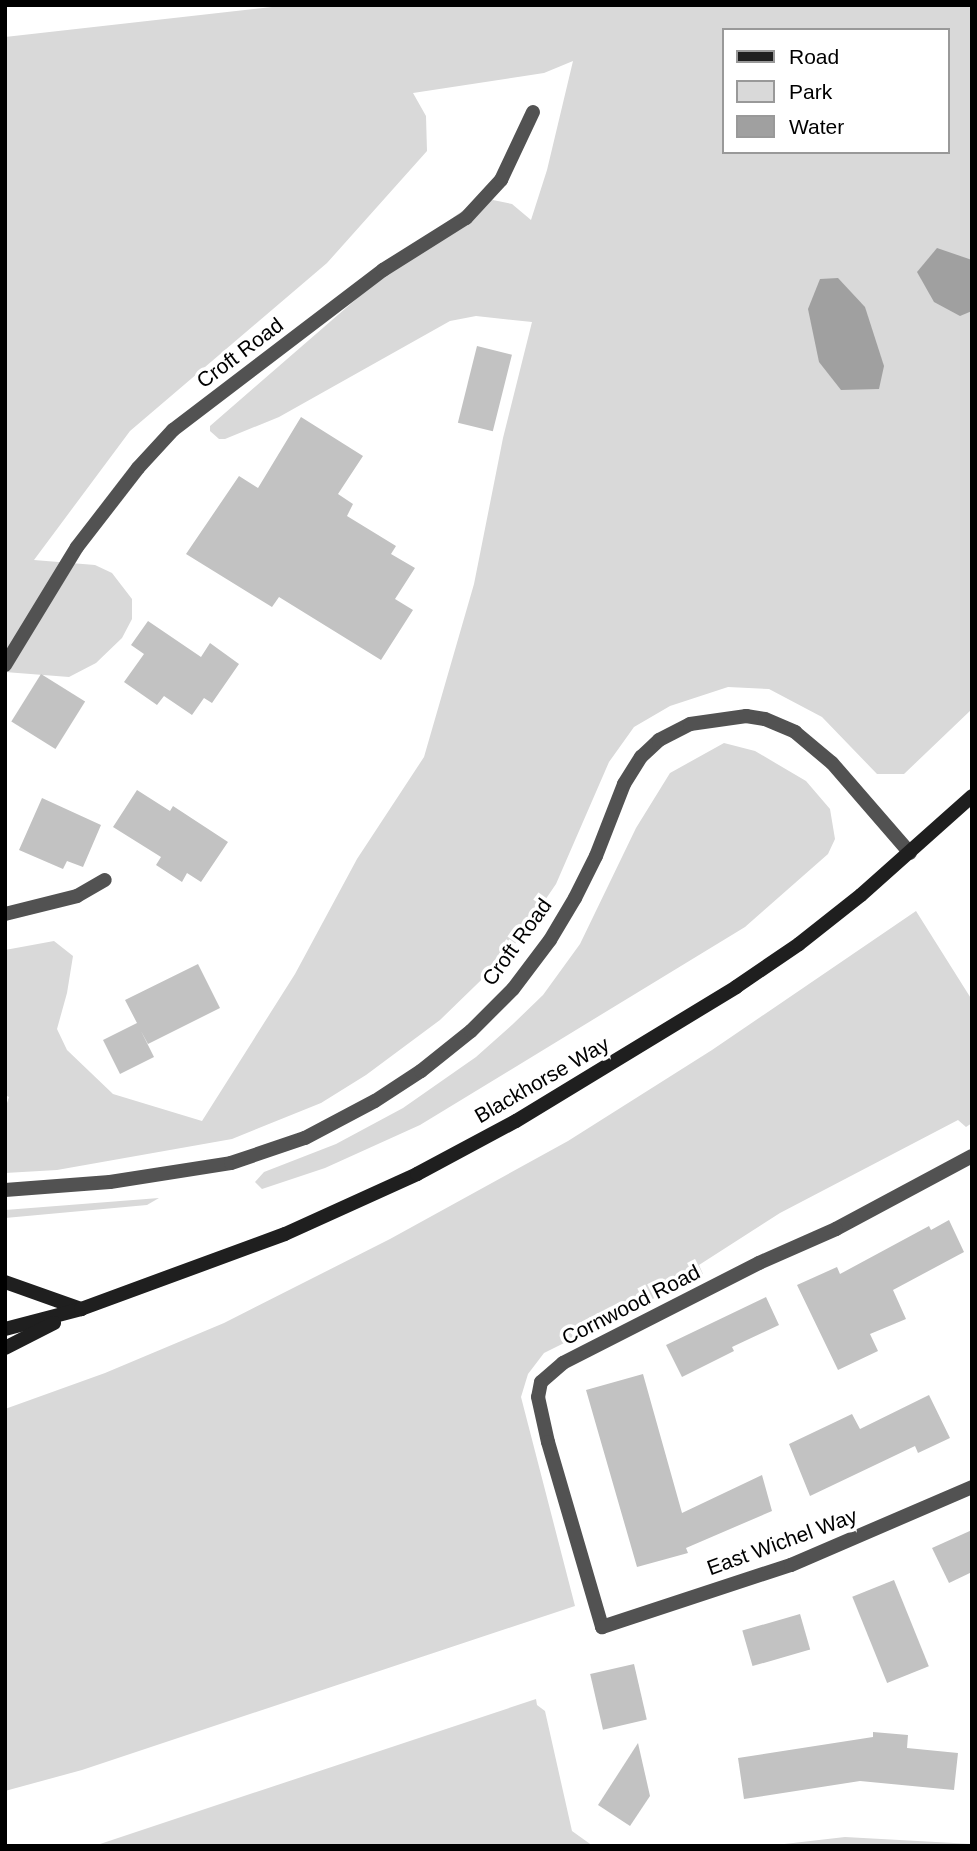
<!DOCTYPE html>
<style>
body{margin:0}
#map{position:relative;width:977px;height:1851px;overflow:hidden;background:#fff;font-family:Arial,sans-serif}
div>[style]{position:absolute}
.green>*{inset:0;background:#d9d9d9}
.water>*{inset:0;background:#a0a0a0}
.building>*{inset:0;background:#c2c2c2;transform-origin:0 0}
.street>*{height:14px;margin:-7px;padding:0 7px;transform-origin:7px;border-radius:7px;background:#525252}
.secondary>*{height:14px;margin:-7px;padding:0 7px;transform-origin:7px;border-radius:7px;background:#1f1f1f}
span{translate:-50% -50%;white-space:nowrap;text-align:center;line-height:1.15;-webkit-text-stroke:7px #fff;paint-order:stroke}
.street-label{font-size:21px;color:#000}
.frame{position:absolute;inset:0;border:7px solid #000;pointer-events:none}
.legend{position:absolute;left:722px;top:28px;width:228px;height:126px;box-sizing:border-box;background:#fff;border:2px solid #999;margin:0;padding:9px 12px;list-style:none;font-size:21px;color:#000}
.legend li{display:flex;align-items:center;gap:14px;height:35px}
.legend b{width:35px;border:2px solid #999}
</style>
<div id="map">
<div class="green">
<div style="clip-path:polygon(evenodd,290px 5px,972px 5px,972px 709px,904px 774px,877px 774px,822px 717px,769px 689px,728px 687px,670px 706px,634px 727px,609px 762px,556px 884px,509px 953px,440px 1020px,366px 1075px,321px 1103px,232px 1139px,57px 1170px,5px 1173px,5px 1109px,9px 1097px,5px 1095px,5px 950px,54px 941px,73px 956px,67px 993px,57px 1029px,67px 1050px,113px 1094px,202px 1121px,295px 974px,357px 859px,424px 757px,474px 584px,503px 438px,532px 322px,476px 316px,450px 321px,279px 417px,225px 439px,219px 439px,210px 431px,210px 426px,437px 229px,465px 209px,493px 200px,512px 204px,531px 220px,547px 170px,573px 61px,544px 73px,413px 93px,426px 116px,427px 151px,327px 263px,130px 431px,34px 560px,95px 565px,112px 573px,132px 599px,132px 619px,122px 638px,96px 663px,69px 677px,5px 672px,5px 37px,290px 5px,723px 30px,947px 30px,947px 152px,723px 152px,723px 30px)"></div>
<div style="clip-path:polygon(724px 743px,755px 751px,806px 781px,830px 809px,835px 839px,828px 854px,745px 927px,420px 1125px,325px 1168px,262px 1189px,255px 1182px,264px 1172px,336px 1144px,403px 1108px,476px 1057px,513px 1024px,543px 995px,580px 944px,636px 828px,670px 773px)"></div>
<div style="clip-path:polygon(916px 911px,972px 1000px,972px 1123px,966px 1127px,958px 1120px,780px 1213px,699px 1265px,703px 1274px,544px 1353px,528px 1374px,521px 1397px,575px 1606px,82px 1770px,5px 1791px,5px 1409px,105px 1373px,224px 1323px,390px 1239px,568px 1141px,712px 1050px)"></div>
<div style="clip-path:polygon(159px 1198px,147px 1205px,5px 1218px,5px 1210px)"></div>
<div style="clip-path:polygon(536px 1699px,537px 1705px,545px 1711px,572px 1831px,593px 1846px,94px 1846px)"></div>
<div style="clip-path:polygon(845px 1837px,972px 1844px,972px 1846px,767px 1846px)"></div>
</div>
<div class="water">
<div style="clip-path:polygon(937px 248px,972px 260px,972px 311px,960px 316px,934px 302px,917px 272px)"></div>
<div style="clip-path:polygon(838px 278px,865px 307px,884px 366px,879px 389px,841px 390px,819px 362px,808px 309px,820px 279px)"></div>
</div>
<div class="building">
<div style="left:477px;top:346px;width:36px;height:79px;rotate:14deg"></div>
<div style="clip-path:polygon(301px 417px,363px 456px,338px 494px,353px 504px,347px 516px,396px 546px,391px 554px,415px 568px,395px 599px,413px 610px,381px 660px,279px 597px,272px 607px,186px 554px,239px 476px,258px 488px)"></div>
<div style="clip-path:polygon(148px 621px,201px 657px,210px 643px,239px 664px,212px 703px,204px 698px,192px 715px,164px 696px,157px 705px,124px 682px,144px 654px,131px 645px)"></div>
<div style="left:41px;top:674px;width:52px;height:56px;rotate:32deg"></div>
<div style="clip-path:polygon(137px 790px,170px 811px,173px 806px,228px 842px,201px 882px,187px 873px,182px 882px,156px 865px,161px 857px,113px 827px)"></div>
<div style="clip-path:polygon(42px 798px,101px 825px,83px 867px,67px 861px,63px 869px,19px 850px)"></div>
<div style="clip-path:polygon(198px 964px,220px 1008px,148px 1044px,141px 1031px,154px 1057px,120px 1074px,103px 1040px,137px 1023px,125px 1000px)"></div>
<div style="clip-path:polygon(949px 1220px,964px 1252px,893px 1290px,906px 1319px,870px 1334px,878px 1351px,838px 1370px,797px 1285px,837px 1267px,840px 1274px,929px 1226px,931px 1230px)"></div>
<div style="clip-path:polygon(766px 1297px,779px 1325px,732px 1347px,734px 1351px,682px 1377px,666px 1345px)"></div>
<div style="clip-path:polygon(643px 1374px,682px 1513px,762px 1475px,772px 1511px,686px 1548px,688px 1553px,637px 1567px,586px 1390px)"></div>
<div style="clip-path:polygon(929px 1395px,950px 1438px,918px 1453px,915px 1446px,810px 1496px,789px 1444px,852px 1414px,860px 1429px)"></div>
<div style="clip-path:polygon(972px 1530px,972px 1572px,949px 1583px,932px 1548px)"></div>
<div style="left:894px;top:1580px;width:93px;height:45px;rotate:68deg"></div>
<div style="left:800px;top:1614px;width:37px;height:60px;rotate:74deg"></div>
<div style="left:634px;top:1664px;width:57px;height:45px;rotate:77deg"></div>
<div style="clip-path:polygon(873px 1732px,908px 1735px,907px 1748px,958px 1753px,954px 1790px,860px 1781px,744px 1799px,738px 1758px,873px 1737px)"></div>
<div style="clip-path:polygon(638px 1743px,650px 1796px,630px 1826px,598px 1805px)"></div>
</div>
<div class="street">
<div style="left:5px;top:665px;width:138px;rotate:-58.6deg"></div>
<div style="left:77px;top:547px;width:100px;rotate:-52.3deg"></div>
<div style="left:138px;top:468px;width:52px;rotate:-47.4deg"></div>
<div style="left:173px;top:430px;width:264px;rotate:-37.3deg"></div>
<div style="left:383px;top:270px;width:98px;rotate:-32.1deg"></div>
<div style="left:466px;top:218px;width:52px;rotate:-47.4deg"></div>
<div style="left:501px;top:180px;width:75px;rotate:-64.8deg"></div>
<div style="left:5px;top:914px;width:74px;rotate:-14deg"></div>
<div style="left:77px;top:896px;width:32px;rotate:-30deg"></div>
<div style="left:972px;top:1156px;width:154px;rotate:151.8deg"></div>
<div style="left:836px;top:1229px;width:84px;rotate:156.2deg"></div>
<div style="left:759px;top:1263px;width:220px;rotate:153deg"></div>
<div style="left:563px;top:1363px;width:29px;rotate:139deg"></div>
<div style="left:541px;top:1382px;width:15px;rotate:101deg"></div>
<div style="left:538px;top:1397px;width:46px;rotate:77.5deg"></div>
<div style="left:548px;top:1442px;width:193px;rotate:73.7deg"></div>
<div style="left:602px;top:1627px;width:199px;rotate:-18.2deg"></div>
<div style="left:791px;top:1565px;width:197px;rotate:-23.3deg"></div>
<div style="left:5px;top:1190px;width:105px;rotate:-4.4deg"></div>
<div style="left:110px;top:1182px;width:122px;rotate:-8.9deg"></div>
<div style="left:231px;top:1163px;width:78px;rotate:-18.7deg"></div>
<div style="left:305px;top:1138px;width:79px;rotate:-27.9deg"></div>
<div style="left:375px;top:1101px;width:55px;rotate:-33.1deg"></div>
<div style="left:421px;top:1071px;width:64px;rotate:-38.7deg"></div>
<div style="left:471px;top:1031px;width:59px;rotate:-45deg"></div>
<div style="left:513px;top:989px;width:61px;rotate:-52.9deg"></div>
<div style="left:550px;top:940px;width:49px;rotate:-59.2deg"></div>
<div style="left:575px;top:898px;width:47px;rotate:-63.4deg"></div>
<div style="left:596px;top:856px;width:77px;rotate:-68.7deg"></div>
<div style="left:624px;top:784px;width:32px;rotate:-58deg"></div>
<div style="left:641px;top:757px;width:25px;rotate:-43deg"></div>
<div style="left:659px;top:740px;width:35px;rotate:-27deg"></div>
<div style="left:690px;top:724px;width:57px;rotate:-8.1deg"></div>
<div style="left:746px;top:716px;width:19px;rotate:9deg"></div>
<div style="left:765px;top:719px;width:33px;rotate:23deg"></div>
<div style="left:795px;top:732px;width:48px;rotate:40deg"></div>
<div style="left:832px;top:763px;width:119px;rotate:49.1deg"></div>
</div>
<div class="secondary">
<div style="left:5px;top:1282px;width:81px;rotate:19.6deg"></div>
<div style="left:5px;top:1329px;width:79px;rotate:-14.7deg"></div>
<div style="left:81px;top:1309px;width:217px;rotate:-20.2deg"></div>
<div style="left:285px;top:1234px;width:145px;rotate:-24.4deg"></div>
<div style="left:417px;top:1174px;width:112px;rotate:-28.2deg"></div>
<div style="left:516px;top:1121px;width:258px;rotate:-31.3deg"></div>
<div style="left:736px;top:987px;width:76px;rotate:-34.3deg"></div>
<div style="left:799px;top:944px;width:79px;rotate:-38.3deg"></div>
<div style="left:861px;top:895px;width:149px;rotate:-41.7deg"></div>
<div style="left:5px;top:1348px;width:55px;rotate:-27deg"></div>
</div>
<div class="street-label">
<span style="left:240px;top:353px;rotate:-37deg">Croft Road</span>
<span style="left:517px;top:942px;rotate:-54deg">Croft Road</span>
<span style="left:542px;top:1080px;rotate:-30deg">Blackhorse Way</span>
<span style="left:631px;top:1305px;rotate:-27deg">Cornwood Road</span>
<span style="left:782px;top:1542px;rotate:-20deg">East Wichel Way</span>
</div>
<div class="frame"></div>
<ul class="legend">
<li><b style="height:9px;background:#1f1f1f"></b>Road</li>
<li><b style="height:19px;background:#d9d9d9"></b>Park</li>
<li><b style="height:19px;background:#a0a0a0"></b>Water</li>
</ul>
</div>
